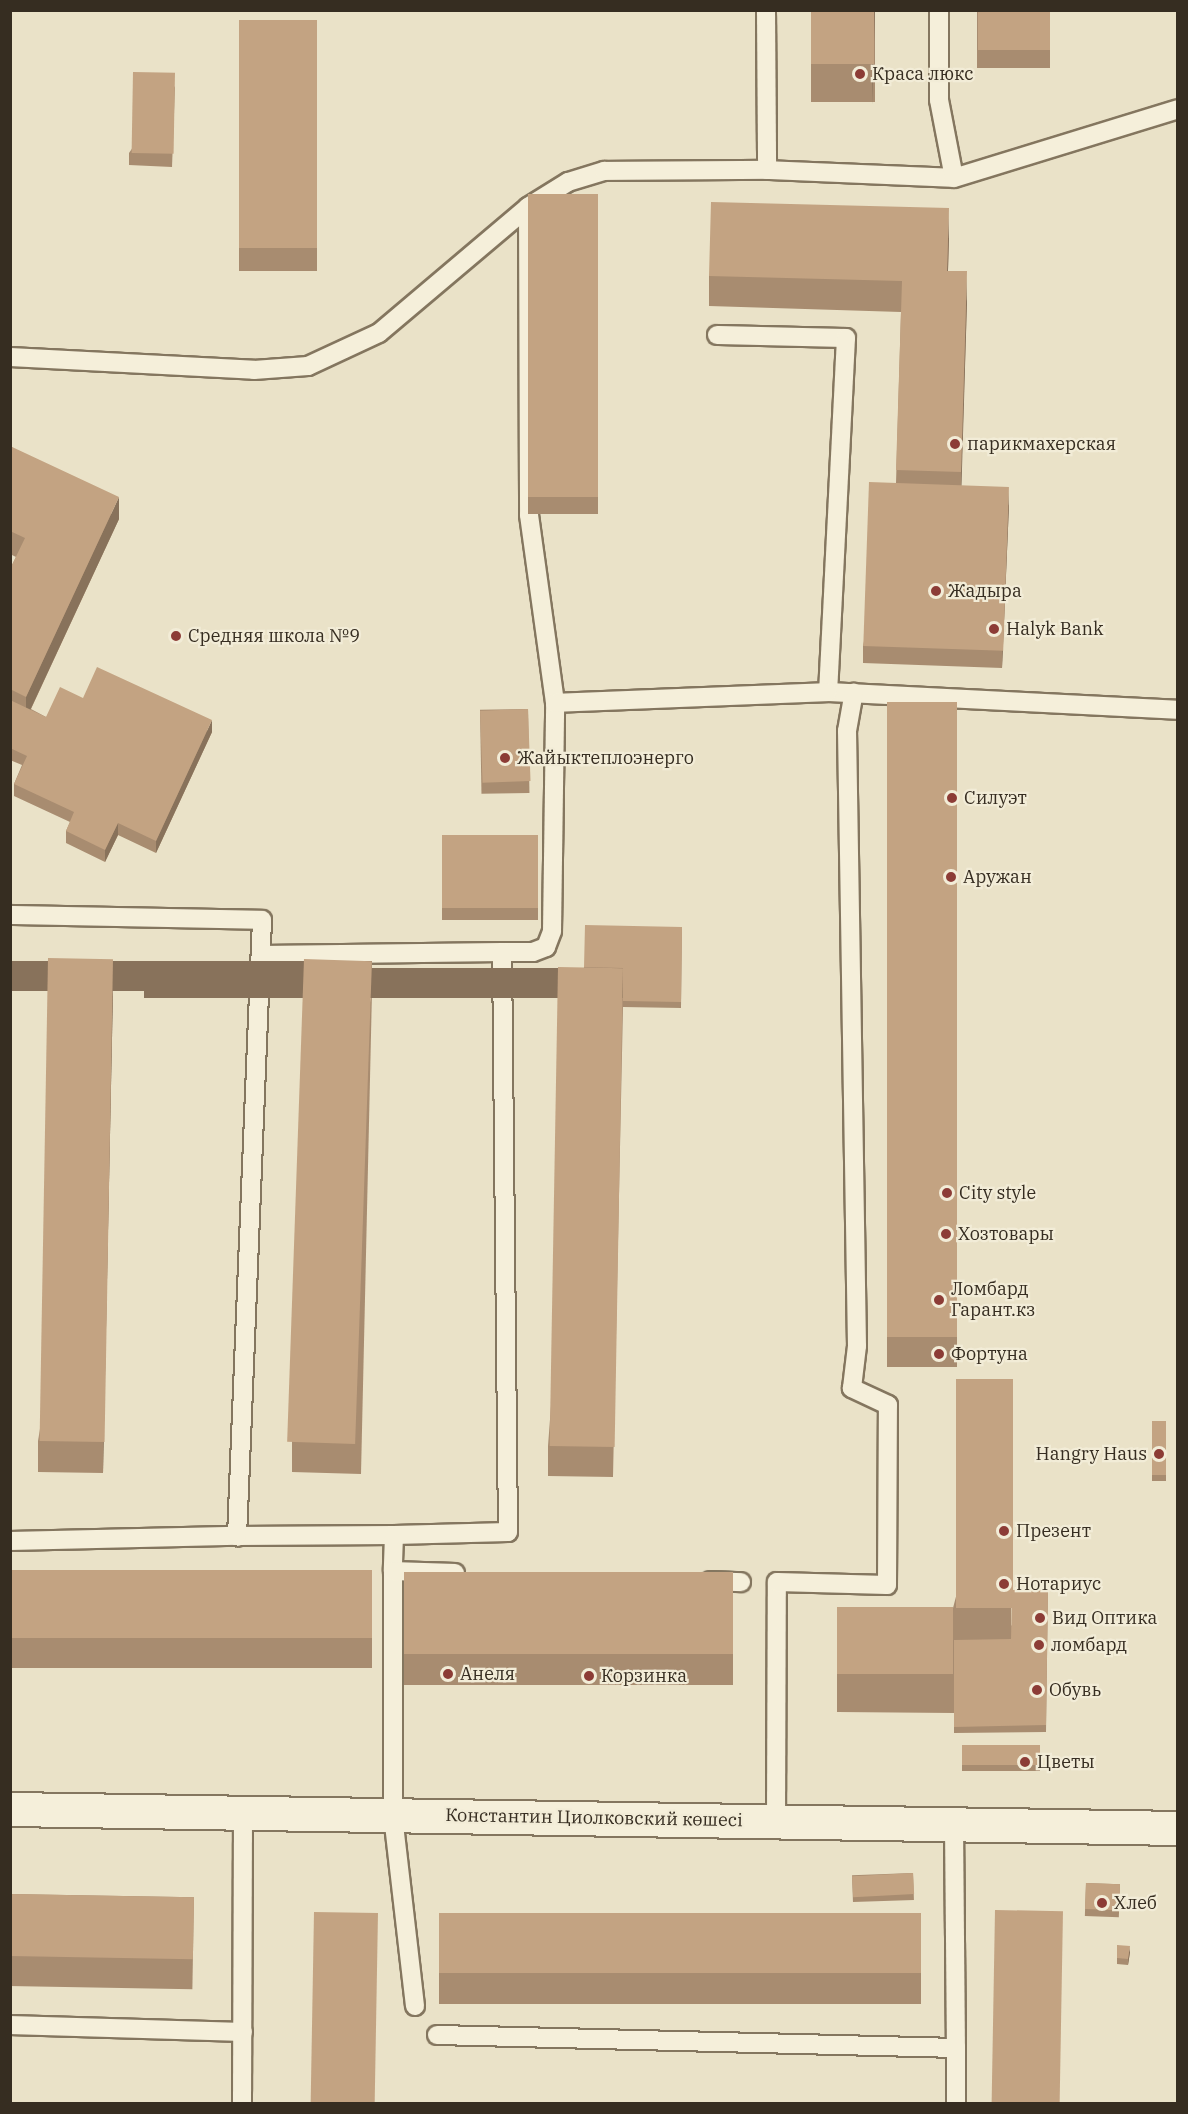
<!DOCTYPE html>
<meta charset="utf-8">
<style>
body{margin:0}
#map{position:relative;width:1188px;height:2114px;overflow:hidden;background:#eae2c8;font-family:"IBM Plex Serif",serif}
div>[style]{position:absolute}
.roads{filter:drop-shadow(2px 0 #84765f) drop-shadow(-2px 0 #84765f) drop-shadow(0 2px #84765f) drop-shadow(0 -2px #84765f)}
.service>*{height:18px;margin:-9px;padding:0 9px;transform-origin:9px;border-radius:9px;background:#f5efda}
.tertiary>*{height:33px;margin:-16.5px;padding:0 16.5px;transform-origin:16.5px;border-radius:16.5px;background:#f5efda}
.wall>*{inset:0;background:#a88c70;transform-origin:0 0}
.shaded-wall>*{inset:0;background:#88725b;transform-origin:0 0}
.building>*{inset:0;background:#c3a382;transform-origin:0 0}
.dots>*{width:16px;height:16px;translate:-50% -50%;box-sizing:border-box;border:3px solid #f2ecd7;border-radius:50%}
span{translate:-50% -50%;white-space:nowrap;text-align:center;line-height:1.15;-webkit-text-stroke:4.5px #f2ecd7;paint-order:stroke}
.poi-label{font-size:18px;color:#362d21}
.left{translate:0 -50%;text-align:left}
.right{translate:-100% -50%;text-align:right}
.street-label{font-size:18px;color:#362d21}
.frame{position:absolute;inset:0;border:12px solid #362d21;pointer-events:none}
</style>
<div id="map">
<div class="roads">
<div class="service">
<div style="left:766px;top:10px;width:160px;rotate:89.6deg"></div>
<div style="left:767px;top:170px;width:187px;rotate:2.4deg"></div>
<div style="left:954px;top:178px;width:234px;rotate:-17.1deg"></div>
<div style="left:939px;top:10px;width:90px;rotate:90deg"></div>
<div style="left:939px;top:100px;width:79px;rotate:79.1deg"></div>
<div style="left:528px;top:207px;width:308px;rotate:89.8deg"></div>
<div style="left:529px;top:515px;width:190px;rotate:82.1deg"></div>
<div style="left:717px;top:335px;width:129px;rotate:1.3deg"></div>
<div style="left:846px;top:338px;width:354px;rotate:92.9deg"></div>
<div style="left:828px;top:692px;width:350px;rotate:2.9deg"></div>
<div style="left:10px;top:357px;width:244px;rotate:3deg"></div>
<div style="left:254px;top:370px;width:54px;rotate:-4.2deg"></div>
<div style="left:308px;top:366px;width:78px;rotate:-24.9deg"></div>
<div style="left:379px;top:333px;width:195px;rotate:-40.2deg"></div>
<div style="left:528px;top:207px;width:47px;rotate:-32deg"></div>
<div style="left:568px;top:182px;width:38px;rotate:-17deg"></div>
<div style="left:604px;top:171px;width:163px;rotate:-0.4deg"></div>
<div style="left:10px;top:915px;width:252px;rotate:1.1deg"></div>
<div style="left:262px;top:920px;width:617px;rotate:92.32deg"></div>
<div style="left:237px;top:1536px;width:157px;rotate:-0.4deg"></div>
<div style="left:394px;top:1535px;width:36px;rotate:92deg"></div>
<div style="left:502px;top:952px;width:31px"></div>
<div style="left:533px;top:952px;width:14px;rotate:-21deg"></div>
<div style="left:546px;top:947px;width:17px;rotate:-69deg"></div>
<div style="left:552px;top:931px;width:228px;rotate:-89.2deg"></div>
<div style="left:555px;top:703px;width:273px;rotate:-2.3deg"></div>
<div style="left:262px;top:955px;width:240px;rotate:-0.7deg"></div>
<div style="left:502px;top:952px;width:580px;rotate:89.41deg"></div>
<div style="left:508px;top:1532px;width:114px;rotate:178.5deg"></div>
<div style="left:10px;top:1541px;width:227px;rotate:-1.3deg"></div>
<div style="left:710px;top:1581px;width:31px;rotate:2deg"></div>
<div style="left:776px;top:1821px;width:239px;rotate:-89.8deg"></div>
<div style="left:777px;top:1582px;width:110px;rotate:1.6deg"></div>
<div style="left:887px;top:1585px;width:180px;rotate:-89.7deg"></div>
<div style="left:888px;top:1405px;width:40px;rotate:-155deg"></div>
<div style="left:852px;top:1388px;width:42px;rotate:-83.2deg"></div>
<div style="left:857px;top:1346px;width:615px;rotate:-90.93deg"></div>
<div style="left:847px;top:731px;width:39px;rotate:-80deg"></div>
<div style="left:954px;top:1824px;width:224px;rotate:89.5deg"></div>
<div style="left:415px;top:2006px;width:192px;rotate:-96.6deg"></div>
<div style="left:393px;top:1815px;width:244px;rotate:-90deg"></div>
<div style="left:393px;top:1571px;width:62px;rotate:1.8deg"></div>
<div style="left:10px;top:2025px;width:233px;rotate:1.7deg"></div>
<div style="left:437px;top:2035px;width:519px;rotate:1.43deg"></div>
<div style="left:956px;top:2048px;width:56px;rotate:90deg"></div>
<div style="left:242px;top:2104px;width:292px;rotate:-89.8deg"></div>
</div>
<div class="tertiary">
<div style="left:10px;top:1809px;width:1168px;rotate:0.93deg"></div>
</div>
</div>
<div class="wall">
<div style="left:811px;top:10px;width:64px;height:92px"></div>
<div style="left:977px;top:10px;width:73px;height:58px"></div>
<div style="left:239px;top:20px;width:78px;height:251px"></div>
<div style="clip-path:polygon(175px 86px,172px 167px,129px 165px,129px 153px)"></div>
<div style="left:528px;top:194px;width:70px;height:320px"></div>
<div style="clip-path:polygon(949px 238px,948px 271px,967px 301px,961px 486px,1009px 505px,1002px 668px,863px 663px,863px 646px,896px 483px,901px 312px,709px 306px,709px 276px)"></div>
<div style="clip-path:polygon(10px 446px,119px 519px,31px 709px,46px 717px,83px 698px,212px 732px,156px 853px,118px 835px,105px 862px,66px 843px,66px 831px,70px 822px,14px 796px,14px 784px,22px 765px,10px 760px,10px 569px,16px 557px,10px 554px)"></div>
<div style="left:957px;top:702px;width:665px;height:70px;rotate:90deg"></div>
<div style="left:528px;top:709px;width:84px;height:48px;rotate:89deg"></div>
<div style="left:442px;top:835px;width:96px;height:85px"></div>
<div style="clip-path:polygon(682px 927px,681px 1008px,623px 1007px,613px 1477px,548px 1476px,548px 1446px,584px 967px)"></div>
<div style="clip-path:polygon(113px 990px,103px 1473px,38px 1472px,38px 1441px)"></div>
<div style="clip-path:polygon(372px 991px,361px 1474px,292px 1472px,292px 1442px)"></div>
<div style="clip-path:polygon(1013px 1379px,1011px 1626px,1048px 1589px,1046px 1732px,954px 1733px,954px 1711px,954px 1713px,837px 1712px,837px 1607px,953px 1608px)"></div>
<div style="left:1152px;top:1421px;width:14px;height:60px"></div>
<div style="left:10px;top:1570px;width:362px;height:98px"></div>
<div style="left:404px;top:1572px;width:329px;height:113px"></div>
<div style="left:1040px;top:1745px;width:26px;height:78px;rotate:90deg"></div>
<div style="left:913px;top:1873px;width:27px;height:61px;rotate:88deg"></div>
<div style="left:1086px;top:1883px;width:34px;height:33px;rotate:2deg"></div>
<div style="left:10px;top:1894px;width:184px;height:92px;rotate:1deg"></div>
<div style="left:439px;top:1913px;width:482px;height:91px"></div>
<div style="clip-path:polygon(1117px 1945px,1130px 1952px,1128px 1965px,1117px 1964px)"></div>
</div>
<div class="shaded-wall">
<div style="clip-path:polygon(874px 10px,875px 10px,872px 104px,872px 66px)"></div>
<div style="clip-path:polygon(949px 208px,949px 238px,947px 301px,947px 271px)"></div>
<div style="clip-path:polygon(967px 271px,967px 301px,961px 502px,961px 472px)"></div>
<div style="clip-path:polygon(1009px 487px,1009px 505px,1002px 668px,1002px 651px)"></div>
<div style="clip-path:polygon(119px 497px,119px 519px,26px 719px,26px 697px)"></div>
<div style="clip-path:polygon(212px 720px,212px 732px,156px 853px,156px 841px)"></div>
<div style="clip-path:polygon(118px 823px,118px 835px,105px 862px,105px 850px)"></div>
<div style="clip-path:polygon(113px 959px,113px 990px,103px 1473px,103px 1443px)"></div>
<div style="left:372px;top:961px;width:30px;height:483px;rotate:90deg"></div>
<div style="left:623px;top:968px;width:30px;height:479px;rotate:90deg"></div>
<div style="clip-path:polygon(1130px 1946px,1130px 1952px,1128px 1965px,1128px 1959px)"></div>
</div>
<div class="building">
<div style="left:811px;top:10px;width:63px;height:54px"></div>
<div style="left:978px;top:10px;width:72px;height:40px"></div>
<div style="left:239px;top:20px;width:78px;height:228px"></div>
<div style="left:133px;top:72px;width:42px;height:81px;rotate:1deg"></div>
<div style="left:528px;top:194px;width:70px;height:303px"></div>
<div style="clip-path:polygon(711px 202px,949px 208px,947px 271px,967px 271px,961px 472px,896px 470px,902px 281px,709px 276px)"></div>
<div style="clip-path:polygon(10px 446px,119px 497px,26px 697px,10px 689px,10px 569px,25px 538px,10px 531px)"></div>
<div style="left:869px;top:482px;width:140px;height:164px;rotate:2deg"></div>
<div style="clip-path:polygon(97px 667px,212px 720px,156px 841px,118px 823px,105px 850px,66px 831px,74px 812px,14px 784px,27px 756px,10px 748px,10px 700px,46px 717px,60px 687px,83px 698px)"></div>
<div style="left:957px;top:702px;width:635px;height:70px;rotate:90deg"></div>
<div style="left:528px;top:709px;width:72px;height:48px;rotate:88deg"></div>
<div style="left:442px;top:835px;width:96px;height:73px"></div>
<div style="clip-path:polygon(585px 925px,682px 927px,681px 1002px,623px 1001px,623px 968px,584px 967px)"></div>
<div style="left:48px;top:958px;width:65px;height:483px;rotate:1deg"></div>
<div style="left:304px;top:959px;width:68px;height:483px;rotate:2deg"></div>
<div style="left:558px;top:967px;width:65px;height:479px;rotate:1deg"></div>
<div style="left:956px;top:1379px;width:57px;height:229px"></div>
<div style="left:1152px;top:1421px;width:14px;height:54px"></div>
<div style="left:10px;top:1570px;width:362px;height:68px"></div>
<div style="left:404px;top:1572px;width:329px;height:82px"></div>
<div style="clip-path:polygon(1048px 1589px,1046px 1725px,954px 1727px,954px 1640px,1011px 1639px,1012px 1590px)"></div>
<div style="left:837px;top:1607px;width:116px;height:67px"></div>
<div style="left:1040px;top:1745px;width:20px;height:78px;rotate:90deg"></div>
<div style="left:913px;top:1873px;width:21px;height:61px;rotate:87deg"></div>
<div style="left:1086px;top:1883px;width:34px;height:26px;rotate:2deg"></div>
<div style="left:10px;top:1894px;width:184px;height:62px;rotate:1deg"></div>
<div style="left:995px;top:1910px;width:68px;height:193px;rotate:1deg"></div>
<div style="left:314px;top:1912px;width:64px;height:191px;rotate:1deg"></div>
<div style="left:439px;top:1913px;width:482px;height:60px"></div>
<div style="clip-path:polygon(1117px 1945px,1130px 1946px,1128px 1959px,1117px 1958px)"></div>
</div>
<div class="dots">
<div style="left:860px;top:74px;background:#8c3c36"></div>
<div style="left:955px;top:444px;background:#8c3c36"></div>
<div style="left:936px;top:591px;background:#8c3c36"></div>
<div style="left:994px;top:629px;background:#8c3c36"></div>
<div style="left:176px;top:636px;background:#8c3c36"></div>
<div style="left:505px;top:758px;background:#8c3c36"></div>
<div style="left:952px;top:798px;background:#8c3c36"></div>
<div style="left:951px;top:877px;background:#8c3c36"></div>
<div style="left:947px;top:1193px;background:#8c3c36"></div>
<div style="left:946px;top:1234px;background:#8c3c36"></div>
<div style="left:939px;top:1300px;background:#8c3c36"></div>
<div style="left:939px;top:1354px;background:#8c3c36"></div>
<div style="left:1159px;top:1454px;background:#8c3c36"></div>
<div style="left:1004px;top:1531px;background:#8c3c36"></div>
<div style="left:1004px;top:1584px;background:#8c3c36"></div>
<div style="left:1040px;top:1618px;background:#8c3c36"></div>
<div style="left:1039px;top:1645px;background:#8c3c36"></div>
<div style="left:448px;top:1674px;background:#8c3c36"></div>
<div style="left:589px;top:1676px;background:#8c3c36"></div>
<div style="left:1037px;top:1690px;background:#8c3c36"></div>
<div style="left:1025px;top:1762px;background:#8c3c36"></div>
<div style="left:1102px;top:1903px;background:#8c3c36"></div>
</div>
<div class="poi-label">
<span class="left" style="left:872px;top:74px">Краса люкс</span>
<span class="left" style="left:967px;top:444px">парикмахерская</span>
<span class="left" style="left:948px;top:591px">Жадыра</span>
<span class="left" style="left:1006px;top:629px">Halyk Bank</span>
<span class="left" style="left:188px;top:636px">Средняя школа №9</span>
<span class="left" style="left:517px;top:758px">Жайыктеплоэнерго</span>
<span class="left" style="left:964px;top:798px">Силуэт</span>
<span class="left" style="left:963px;top:877px">Аружан</span>
<span class="left" style="left:959px;top:1193px">City style</span>
<span class="left" style="left:958px;top:1234px">Хозтовары</span>
<span class="left" style="left:951px;top:1300px">Ломбард<br>Гарант.кз</span>
<span class="left" style="left:951px;top:1354px">Фортуна</span>
<span class="right" style="left:1147px;top:1454px">Hangry Haus</span>
<span class="left" style="left:1016px;top:1531px">Презент</span>
<span class="left" style="left:1016px;top:1584px">Нотариус</span>
<span class="left" style="left:1052px;top:1618px">Вид Оптика</span>
<span class="left" style="left:1051px;top:1645px">ломбард</span>
<span class="left" style="left:460px;top:1674px">Анеля</span>
<span class="left" style="left:601px;top:1676px">Корзинка</span>
<span class="left" style="left:1049px;top:1690px">Обувь</span>
<span class="left" style="left:1037px;top:1762px">Цветы</span>
<span class="left" style="left:1114px;top:1903px">Хлеб</span>
</div>
<div class="street-label">
<span style="left:594px;top:1818px;rotate:1deg">Константин Циолковский көшесі</span>
</div>
<div class="frame"></div>
</div>
